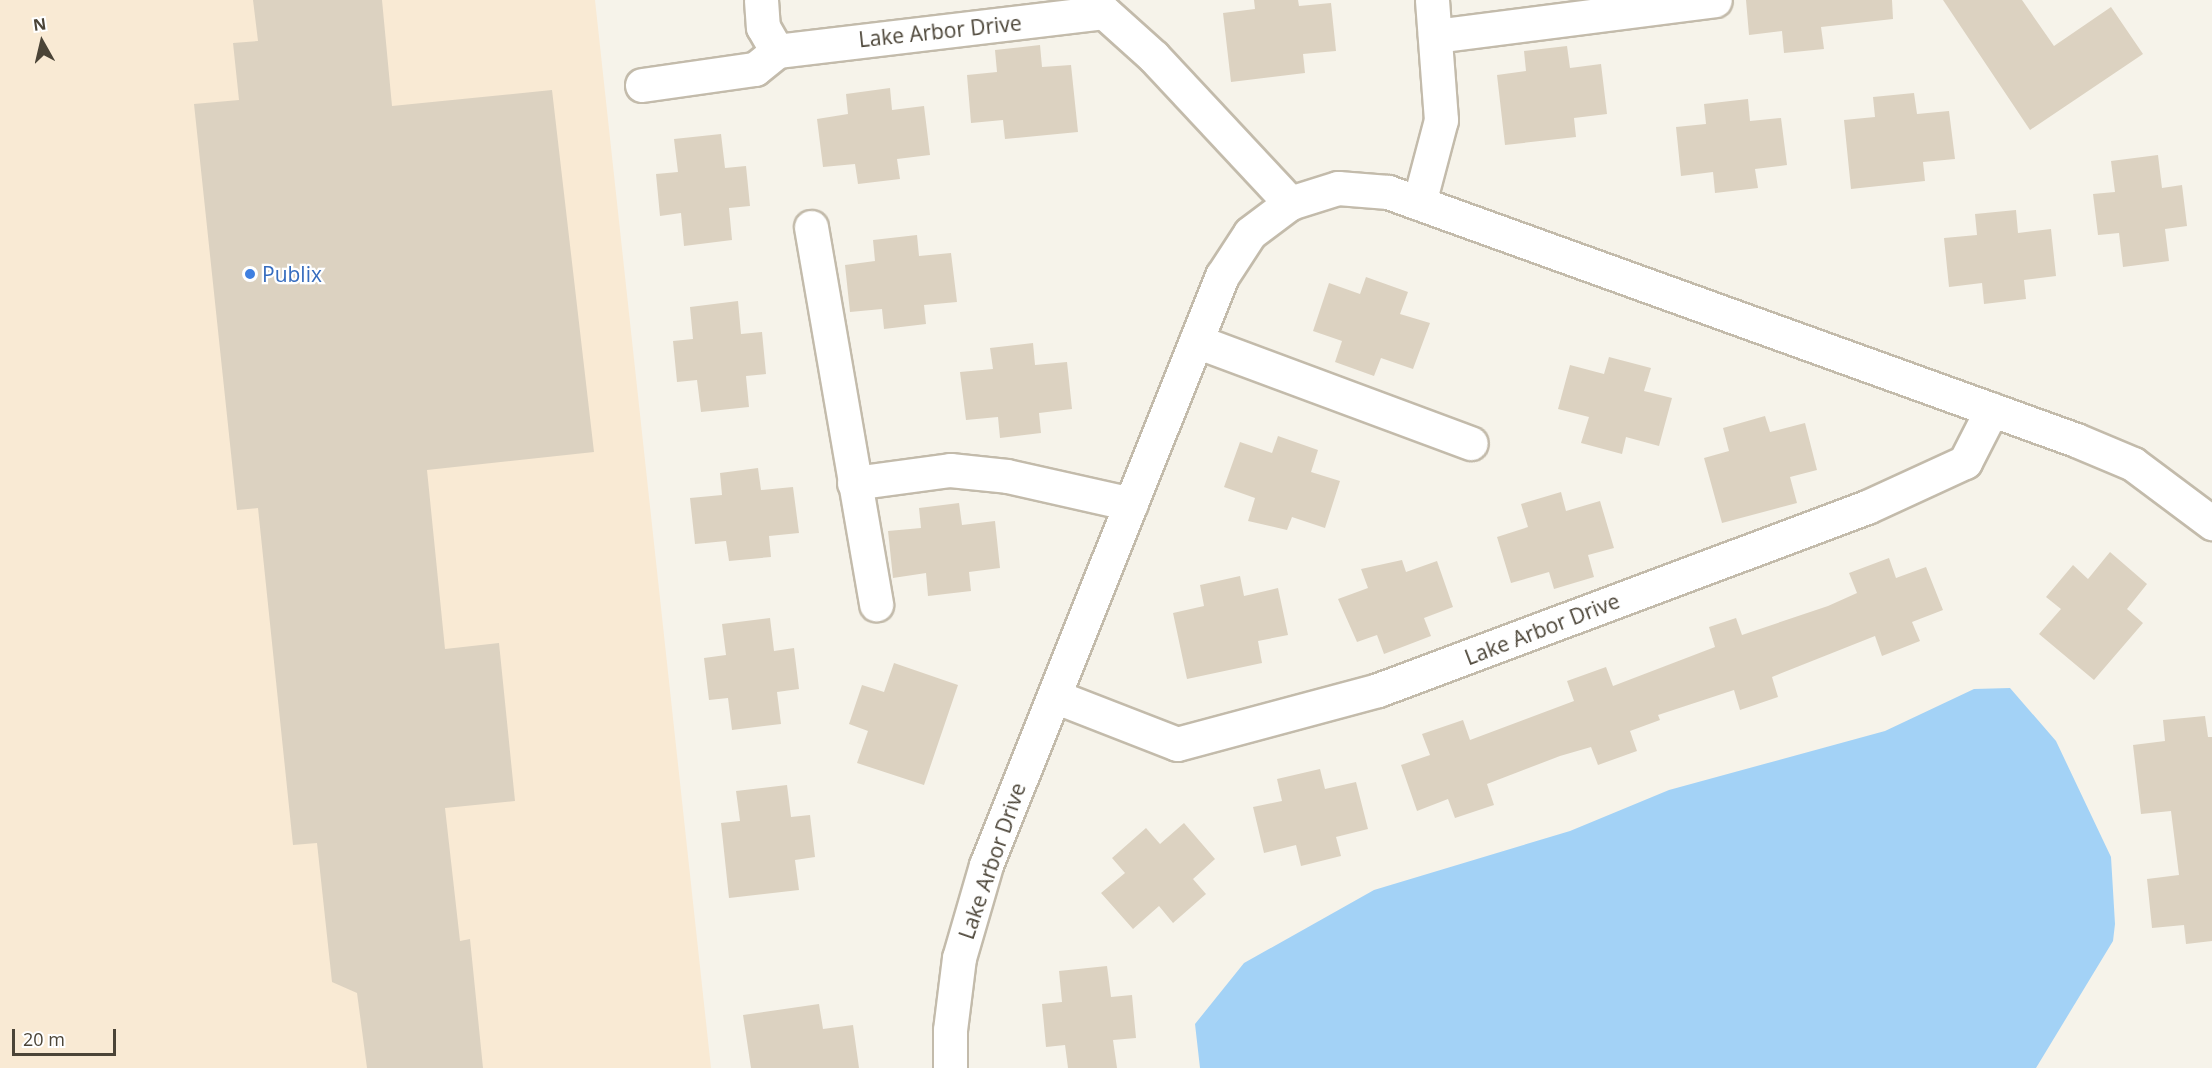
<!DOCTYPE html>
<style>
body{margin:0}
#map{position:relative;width:2212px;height:1068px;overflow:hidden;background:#f6f3ea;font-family:"Open Sans",sans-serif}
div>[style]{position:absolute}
.commercial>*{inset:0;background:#f9ead4}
.water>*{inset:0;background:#a3d2f6}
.building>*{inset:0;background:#dcd2c1}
.roads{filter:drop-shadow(2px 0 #c3bbab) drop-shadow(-2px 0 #c3bbab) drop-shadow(0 2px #c3bbab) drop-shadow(0 -2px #c3bbab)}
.minor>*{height:33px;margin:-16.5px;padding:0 16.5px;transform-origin:16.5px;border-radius:16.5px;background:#fff}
.dots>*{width:16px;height:16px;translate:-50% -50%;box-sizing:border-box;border:3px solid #fff;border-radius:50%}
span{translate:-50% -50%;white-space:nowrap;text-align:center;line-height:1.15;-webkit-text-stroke:4.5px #fff;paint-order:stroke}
.street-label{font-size:21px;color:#4b4437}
.shop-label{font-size:21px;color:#366cbe}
.left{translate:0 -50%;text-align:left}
.north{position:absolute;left:12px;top:12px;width:60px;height:60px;-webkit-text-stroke:4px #fff;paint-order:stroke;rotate:352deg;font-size:16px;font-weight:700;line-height:24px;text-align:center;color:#4b4437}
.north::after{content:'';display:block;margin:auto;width:21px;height:27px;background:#4b4437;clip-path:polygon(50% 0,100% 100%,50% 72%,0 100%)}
.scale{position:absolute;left:12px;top:1029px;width:104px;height:27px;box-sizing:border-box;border:3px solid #4b4437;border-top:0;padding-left:8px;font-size:18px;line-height:21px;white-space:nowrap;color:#4b4437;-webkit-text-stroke:4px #fff;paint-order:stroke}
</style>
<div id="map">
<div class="commercial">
<div style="clip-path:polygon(0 0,595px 0,711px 1068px,0 1068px)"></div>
</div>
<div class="water">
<div style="clip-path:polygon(2010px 688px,2056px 741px,2111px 857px,2115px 924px,2113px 941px,2036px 1068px,1200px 1068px,1195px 1024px,1244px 963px,1374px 890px,1570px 831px,1669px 790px,1885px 731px,1974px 689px)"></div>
</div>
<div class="building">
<div style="clip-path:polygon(253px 0,382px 0,392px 106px,552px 90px,594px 452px,427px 470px,445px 649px,499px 643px,515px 801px,445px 808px,460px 941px,470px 939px,483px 1068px,367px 1068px,357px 993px,332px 982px,317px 843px,293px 845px,258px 508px,237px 510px,194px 104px,239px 100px,233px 43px,258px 41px)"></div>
<div style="clip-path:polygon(1254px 0,1298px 0,1299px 6px,1331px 3px,1336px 51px,1303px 54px,1305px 73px,1231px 82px,1223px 13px,1255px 9px)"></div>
<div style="clip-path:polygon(1746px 0,1892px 0,1893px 19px,1821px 27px,1824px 49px,1784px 53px,1782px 31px,1749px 35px)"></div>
<div style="clip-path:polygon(1943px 0,2022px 0,2054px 46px,2111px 7px,2143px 54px,2030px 130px)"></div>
<div style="clip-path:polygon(1040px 45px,1042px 67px,1071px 65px,1078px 132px,1005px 139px,1003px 120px,971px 123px,967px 75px,997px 72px,995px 50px)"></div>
<div style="clip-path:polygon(1567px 46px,1570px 68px,1601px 64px,1607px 114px,1574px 118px,1576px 137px,1505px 145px,1497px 75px,1526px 71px,1524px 51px)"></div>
<div style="clip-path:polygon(890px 88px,892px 110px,924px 106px,930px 155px,897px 159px,900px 179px,858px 184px,855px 164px,823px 167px,817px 119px,848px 114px,846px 94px)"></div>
<div style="clip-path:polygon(1914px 93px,1917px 114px,1949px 111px,1955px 159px,1923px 162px,1925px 181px,1851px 189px,1844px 120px,1875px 117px,1873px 97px)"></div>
<div style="clip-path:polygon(1748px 99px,1750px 121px,1781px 118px,1787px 165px,1755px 169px,1758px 188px,1715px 193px,1713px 172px,1681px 176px,1676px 127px,1706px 124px,1704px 104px)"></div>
<div style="clip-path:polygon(721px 134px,725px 168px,746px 166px,750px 206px,729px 208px,732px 240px,684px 246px,681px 213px,660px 216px,656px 174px,678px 172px,674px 139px)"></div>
<div style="clip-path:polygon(2158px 155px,2162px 188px,2182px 185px,2187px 226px,2165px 229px,2169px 261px,2123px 267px,2119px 233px,2098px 235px,2093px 194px,2115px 192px,2111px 161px)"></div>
<div style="clip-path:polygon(2016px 210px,2018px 233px,2051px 229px,2056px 276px,2024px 280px,2026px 299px,1984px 304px,1982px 283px,1949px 287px,1944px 238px,1977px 235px,1975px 214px)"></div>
<div style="clip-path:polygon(917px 235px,919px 256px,951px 253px,957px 302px,924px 305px,926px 324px,884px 329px,882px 309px,850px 312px,845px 265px,875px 261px,873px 240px)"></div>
<div style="clip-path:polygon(1366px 277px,1408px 292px,1400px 314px,1430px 323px,1413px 369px,1381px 358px,1374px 376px,1335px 362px,1342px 341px,1313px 331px,1329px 283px,1360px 294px)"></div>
<div style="clip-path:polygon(738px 301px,741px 334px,762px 332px,766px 374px,746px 376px,749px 407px,701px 412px,697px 380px,677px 382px,673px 341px,693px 339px,690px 307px)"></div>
<div style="clip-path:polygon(1033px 343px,1035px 365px,1067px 362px,1072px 409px,1039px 413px,1041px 433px,1000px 438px,998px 417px,966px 420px,960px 372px,993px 369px,990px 348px)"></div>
<div style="clip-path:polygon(1609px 357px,1651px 368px,1644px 391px,1672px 398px,1659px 446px,1626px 437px,1622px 454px,1581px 443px,1589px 417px,1558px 409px,1570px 365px,1604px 374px)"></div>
<div style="clip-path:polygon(1765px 416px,1770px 432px,1805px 423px,1817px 470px,1790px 477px,1797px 503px,1722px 523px,1704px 458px,1729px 451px,1723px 428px)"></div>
<div style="clip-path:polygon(1278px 436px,1318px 450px,1311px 472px,1340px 481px,1325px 528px,1292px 517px,1287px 530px,1248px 521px,1255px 498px,1224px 487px,1240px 442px,1272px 453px)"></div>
<div style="clip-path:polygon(758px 468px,761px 490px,793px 487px,799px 533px,769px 536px,771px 557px,729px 561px,726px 541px,695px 544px,690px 498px,722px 495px,720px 473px)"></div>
<div style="clip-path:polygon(1561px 492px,1566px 511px,1600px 501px,1614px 548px,1588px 555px,1594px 577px,1554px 589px,1549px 572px,1511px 583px,1497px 537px,1528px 527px,1521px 504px)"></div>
<div style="clip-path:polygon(959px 503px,962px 525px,995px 521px,1000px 568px,969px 572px,971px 591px,928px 596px,926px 573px,893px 578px,888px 531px,921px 528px,919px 508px)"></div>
<div style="clip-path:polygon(2110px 552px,2147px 584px,2127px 609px,2143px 623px,2094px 680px,2039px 634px,2061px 609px,2046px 597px,2073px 565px,2088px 579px)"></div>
<div style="clip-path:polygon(1889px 558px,1896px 578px,1926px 567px,1943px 610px,1912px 622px,1920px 641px,1882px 656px,1875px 636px,1772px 677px,1778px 697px,1740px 710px,1734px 690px,1658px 715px,1660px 720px,1630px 731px,1637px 751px,1598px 765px,1591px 747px,1560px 756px,1487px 784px,1494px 805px,1455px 818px,1448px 799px,1417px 811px,1401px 765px,1430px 755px,1422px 734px,1463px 720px,1470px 740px,1574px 701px,1567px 681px,1606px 667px,1613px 686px,1715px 647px,1709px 627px,1736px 618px,1742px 635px,1828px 606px,1857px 593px,1849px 573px)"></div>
<div style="clip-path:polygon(1402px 560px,1406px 572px,1437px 561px,1453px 607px,1424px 618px,1431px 636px,1384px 654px,1377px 635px,1357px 642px,1338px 599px,1368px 588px,1361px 569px)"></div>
<div style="clip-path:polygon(1240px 576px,1244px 596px,1278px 588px,1288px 635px,1258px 641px,1262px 663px,1187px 679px,1173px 613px,1204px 606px,1200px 585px)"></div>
<div style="clip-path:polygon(770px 618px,774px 651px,794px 648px,799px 689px,777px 692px,781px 724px,732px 730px,728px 698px,709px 700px,704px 658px,726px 655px,722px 624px)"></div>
<div style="clip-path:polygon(894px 663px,958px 685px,924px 785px,857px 763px,868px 731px,849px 724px,862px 685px,884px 692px)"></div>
<div style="clip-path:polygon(2205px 716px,2208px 737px,2212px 737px,2212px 941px,2186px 944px,2184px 925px,2152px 928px,2147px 879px,2179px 875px,2171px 811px,2141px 814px,2133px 745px,2165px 741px,2163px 720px)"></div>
<div style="clip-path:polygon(1320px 769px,1325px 789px,1356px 782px,1368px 829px,1336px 837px,1341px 856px,1301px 866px,1296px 845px,1264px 853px,1253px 807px,1282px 801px,1277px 779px)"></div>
<div style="clip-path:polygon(787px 785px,791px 817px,810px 815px,815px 857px,795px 860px,799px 890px,729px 898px,721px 823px,740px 821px,736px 791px)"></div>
<div style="clip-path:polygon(1184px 823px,1215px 859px,1193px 879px,1206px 894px,1173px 923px,1159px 906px,1133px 929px,1101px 893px,1125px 873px,1112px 858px,1146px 828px,1160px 844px)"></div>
<div style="clip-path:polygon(1107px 966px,1111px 997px,1132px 995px,1136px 1038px,1113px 1040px,1117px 1068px,1068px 1068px,1065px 1045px,1046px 1047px,1042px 1004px,1062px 1002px,1059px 971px)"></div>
<div style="clip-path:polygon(819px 1004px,823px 1029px,853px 1025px,859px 1068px,751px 1068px,743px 1015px)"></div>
</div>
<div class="roads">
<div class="minor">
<div style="left:761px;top:0;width:27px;rotate:86deg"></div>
<div style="left:763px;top:27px;width:28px;rotate:60deg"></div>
<div style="left:1435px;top:36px;width:282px;rotate:-7.3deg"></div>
<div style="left:642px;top:85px;width:114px;rotate:-8.1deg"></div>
<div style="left:755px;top:69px;width:28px;rotate:-39deg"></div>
<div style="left:777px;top:51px;width:329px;rotate:-6.8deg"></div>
<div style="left:1104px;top:12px;width:67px;rotate:42deg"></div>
<div style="left:1154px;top:57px;width:200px;rotate:47deg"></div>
<div style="left:1419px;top:203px;width:86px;rotate:-75.2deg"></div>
<div style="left:1441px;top:120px;width:120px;rotate:-94.3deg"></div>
<div style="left:811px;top:227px;width:383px;rotate:80.2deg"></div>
<div style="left:1196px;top:341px;width:293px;rotate:20.4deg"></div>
<div style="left:854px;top:483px;width:97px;rotate:-7.7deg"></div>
<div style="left:950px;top:470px;width:57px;rotate:6deg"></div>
<div style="left:1007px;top:476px;width:127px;rotate:12.7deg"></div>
<div style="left:1054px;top:696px;width:132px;rotate:21.3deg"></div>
<div style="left:1177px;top:744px;width:208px;rotate:-15deg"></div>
<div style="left:1378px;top:690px;width:522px;rotate:-20.52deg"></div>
<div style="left:1867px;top:507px;width:108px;rotate:-24.7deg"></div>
<div style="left:1965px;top:462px;width:59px;rotate:-63deg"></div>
<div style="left:950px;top:1068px;width:38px;rotate:-90deg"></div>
<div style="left:950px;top:1030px;width:73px;rotate:-82.9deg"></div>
<div style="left:959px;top:958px;width:97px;rotate:-73.8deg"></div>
<div style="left:986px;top:865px;width:635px;rotate:-68.17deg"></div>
<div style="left:1222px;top:276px;width:51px;rotate:-56.9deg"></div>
<div style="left:1250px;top:233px;width:50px;rotate:-36.9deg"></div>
<div style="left:1290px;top:203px;width:50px;rotate:-17.4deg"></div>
<div style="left:1338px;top:188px;width:50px;rotate:4.6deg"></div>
<div style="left:1388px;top:192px;width:731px;rotate:19.82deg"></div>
<div style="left:2076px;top:440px;width:62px;rotate:22.8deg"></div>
<div style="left:2133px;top:464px;width:99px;rotate:36.8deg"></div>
</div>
</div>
<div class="dots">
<div style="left:250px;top:274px;background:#3f7fe0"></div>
</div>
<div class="street-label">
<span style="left:940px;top:31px;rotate:-6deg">Lake Arbor Drive</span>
<span style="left:1542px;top:629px;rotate:-21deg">Lake Arbor Drive</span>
<span style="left:992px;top:861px;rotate:-71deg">Lake Arbor Drive</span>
</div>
<div class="shop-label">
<span class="left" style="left:262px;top:274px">Publix</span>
</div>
<div class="north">N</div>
<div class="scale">20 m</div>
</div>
